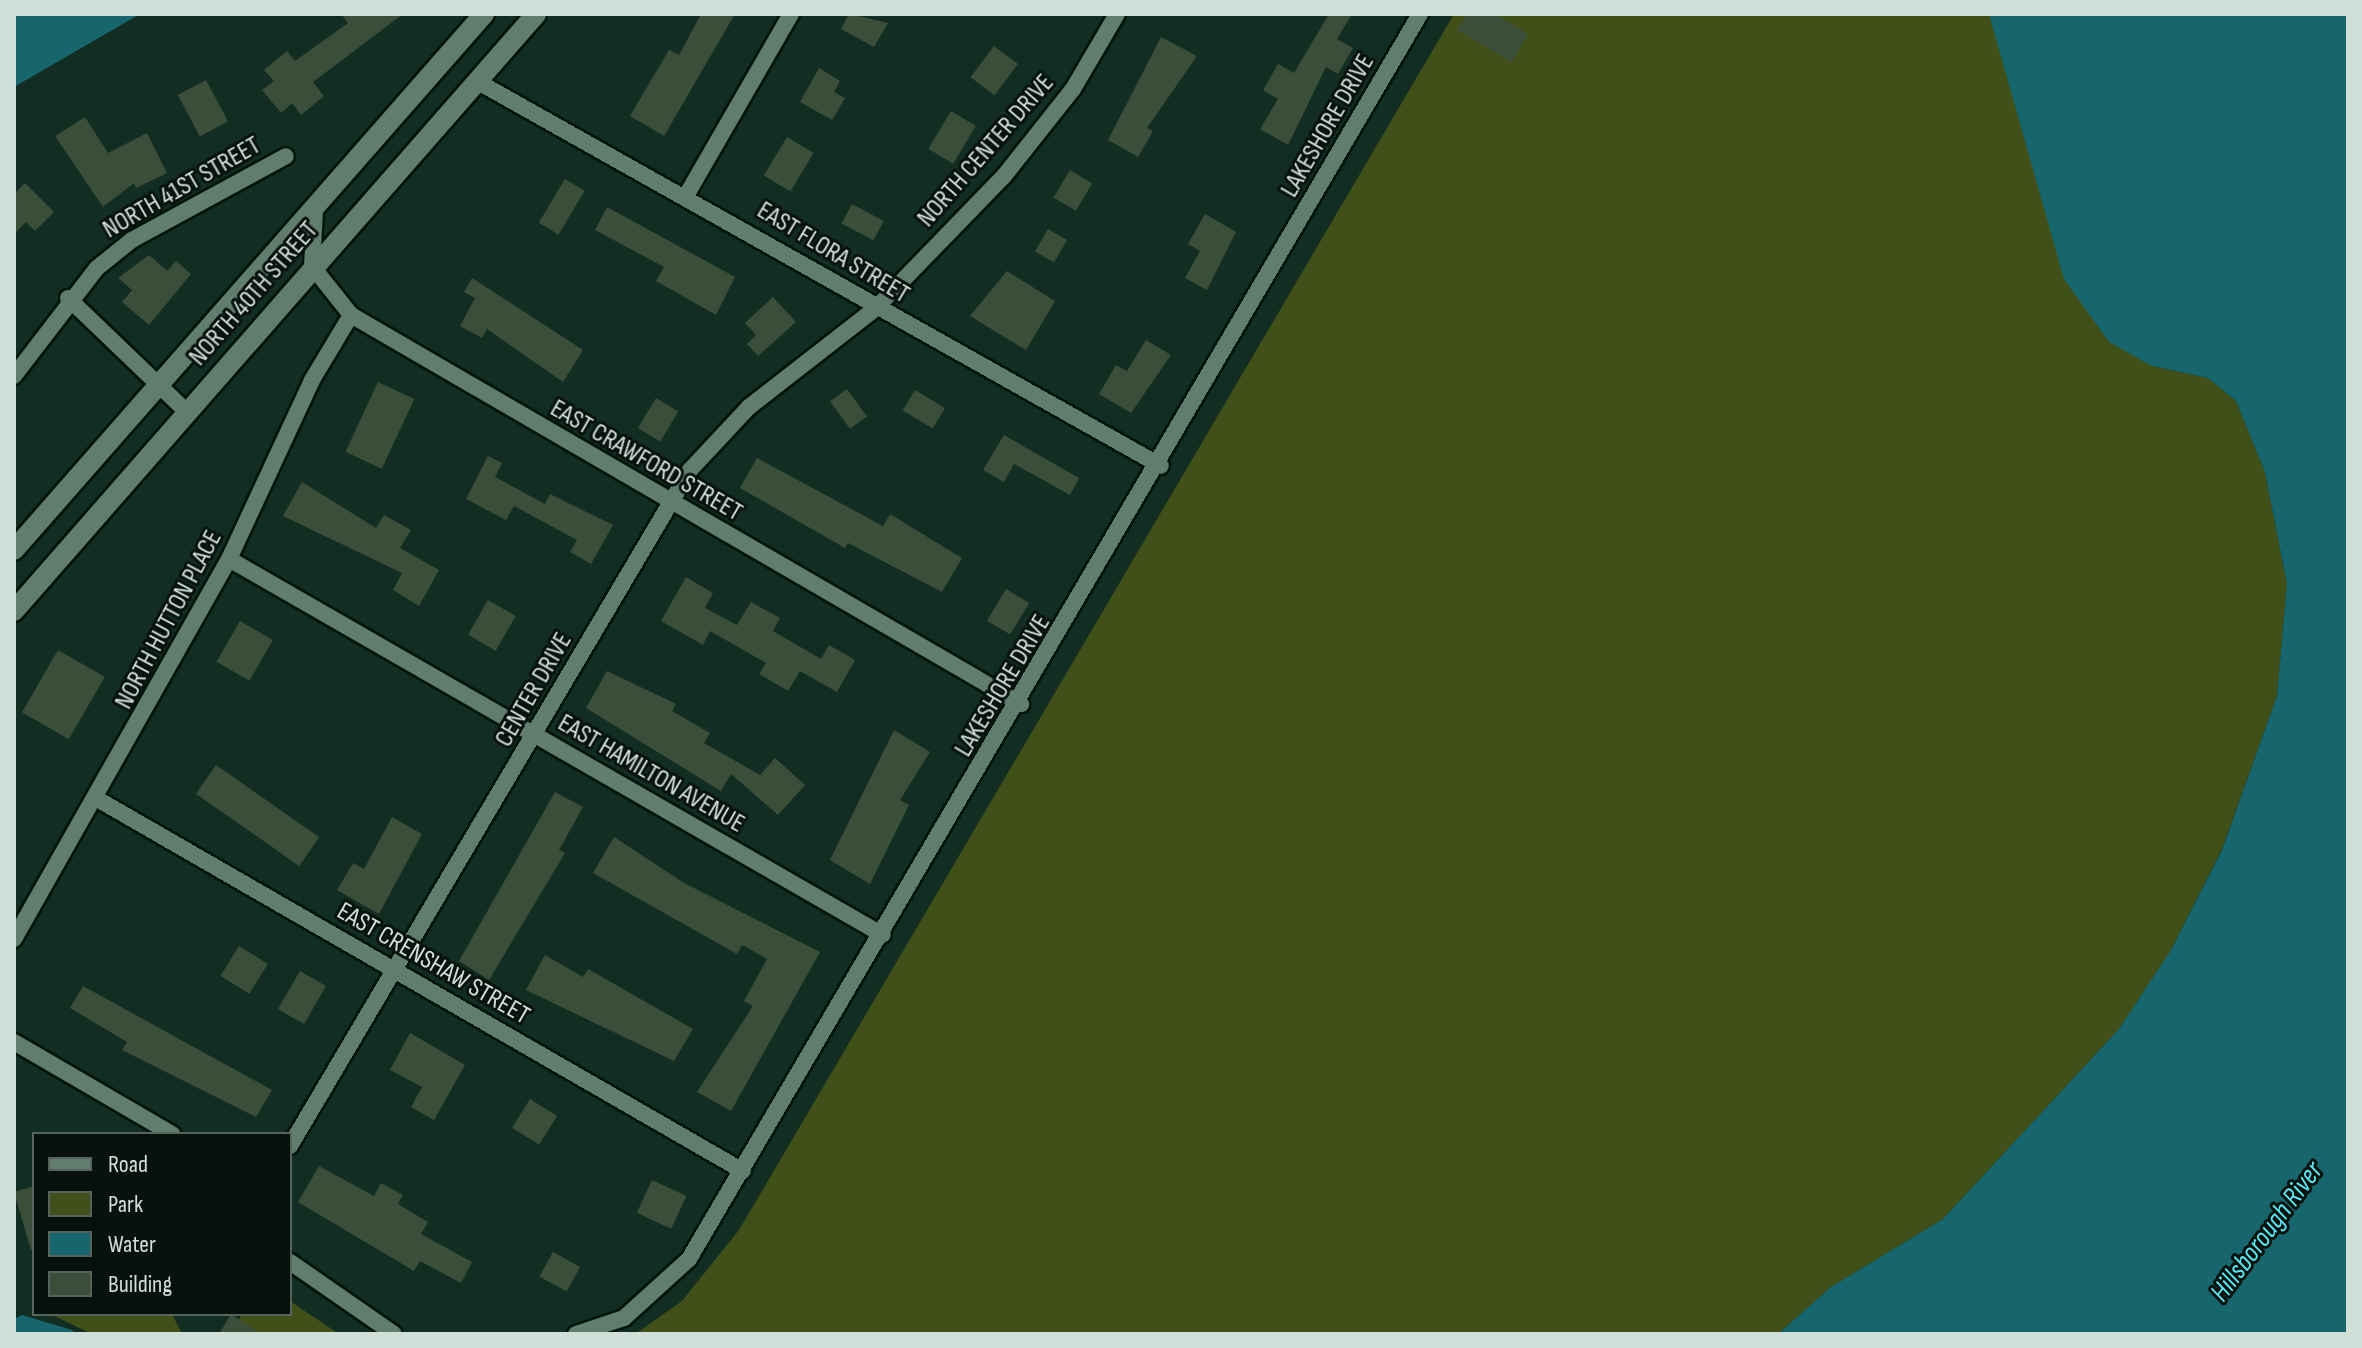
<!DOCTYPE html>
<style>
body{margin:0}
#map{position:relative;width:2362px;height:1348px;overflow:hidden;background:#122d21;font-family:"Sofia Sans Condensed",sans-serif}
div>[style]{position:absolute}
.green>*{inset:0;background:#415019}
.water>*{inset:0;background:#17666e}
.building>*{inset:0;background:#3b4e3a;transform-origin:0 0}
.roads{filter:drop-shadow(2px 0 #00150b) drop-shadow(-2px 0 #00150b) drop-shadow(0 2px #00150b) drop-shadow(0 -2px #00150b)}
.minor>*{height:16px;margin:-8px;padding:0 8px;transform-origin:8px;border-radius:8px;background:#607d6f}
.secondary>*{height:20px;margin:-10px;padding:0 10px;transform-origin:10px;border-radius:10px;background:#607d6f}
span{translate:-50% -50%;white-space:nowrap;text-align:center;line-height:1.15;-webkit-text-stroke:6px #07120d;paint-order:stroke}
.street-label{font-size:26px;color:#d0e0d8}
.water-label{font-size:28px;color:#5ae7f5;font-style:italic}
.frame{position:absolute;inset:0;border:16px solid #d0e0d8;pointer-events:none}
.legend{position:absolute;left:32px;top:1132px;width:260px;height:184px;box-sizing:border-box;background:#07120d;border:2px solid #57645e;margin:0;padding:10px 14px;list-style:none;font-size:24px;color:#d0e0d8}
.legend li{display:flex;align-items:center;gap:16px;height:40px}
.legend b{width:40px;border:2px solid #57645e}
</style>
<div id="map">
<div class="green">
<div style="clip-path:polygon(1454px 14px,1989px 14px,2033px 160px,2152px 366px,2208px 378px,2236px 401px,2265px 472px,2287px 584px,2277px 696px,2222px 849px,2171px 950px,2119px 1029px,1943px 1219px,1831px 1287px,1778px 1334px,635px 1334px,682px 1301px,739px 1230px)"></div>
<div style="clip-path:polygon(290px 1301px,339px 1334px,230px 1334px,242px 1314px,290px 1314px)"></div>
<div style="clip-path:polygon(50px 1314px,172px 1314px,182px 1334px,92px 1334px)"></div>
</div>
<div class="water">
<div style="clip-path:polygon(14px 14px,140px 14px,14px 87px)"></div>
<div style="clip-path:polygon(1989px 14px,2348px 14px,2348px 1334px,1778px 1334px,1831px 1287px,1943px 1219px,2119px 1029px,2171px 950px,2222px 850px,2277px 696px,2287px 584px,2265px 472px,2236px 401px,2208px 378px,2152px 366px,2109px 342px,2064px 279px)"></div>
<div style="clip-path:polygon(22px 1315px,72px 1330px,77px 1334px,14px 1334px,14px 1319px)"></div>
</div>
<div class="building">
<div style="clip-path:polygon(341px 14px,403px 14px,313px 82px,324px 96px,301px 115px,292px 103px,281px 113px,262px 90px,274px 81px,264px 70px,287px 51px,295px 61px,348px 23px)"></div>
<div style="clip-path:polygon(701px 14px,735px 14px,664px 136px,630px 116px,669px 50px,679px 55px)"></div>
<div style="clip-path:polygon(849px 14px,888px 23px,874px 47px,841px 29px)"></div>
<div style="clip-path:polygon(1329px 14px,1352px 14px,1337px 39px,1353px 48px,1338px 74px,1326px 67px,1288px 145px,1260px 129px,1278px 99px,1263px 90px,1278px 64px,1294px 73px)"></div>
<div style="clip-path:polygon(1467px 14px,1494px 14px,1528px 34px,1512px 62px,1457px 30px)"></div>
<div style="clip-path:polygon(1161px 37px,1197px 56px,1147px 128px,1153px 131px,1138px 157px,1108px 140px)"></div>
<div style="left:994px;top:46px;width:30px;height:39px;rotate:37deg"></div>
<div style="clip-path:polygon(819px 68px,840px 81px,834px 92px,845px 98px,832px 120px,800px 102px)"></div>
<div style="left:206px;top:80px;width:47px;height:32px;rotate:62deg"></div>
<div style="left:951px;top:111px;width:29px;height:44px;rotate:31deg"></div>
<div style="clip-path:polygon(85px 117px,108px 153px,147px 133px,167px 173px,136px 188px,134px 183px,103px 207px,55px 136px)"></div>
<div style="left:787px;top:137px;width:31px;height:45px;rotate:31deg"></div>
<div style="left:1070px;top:170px;width:26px;height:32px;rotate:31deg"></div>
<div style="left:565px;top:179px;width:23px;height:51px;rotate:31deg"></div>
<div style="clip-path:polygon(25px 183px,54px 212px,35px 231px,26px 222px,14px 234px,14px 194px)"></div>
<div style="left:852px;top:204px;width:36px;height:22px;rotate:28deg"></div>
<div style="clip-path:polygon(607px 207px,735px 277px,716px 315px,656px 281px,664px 267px,595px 230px)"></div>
<div style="clip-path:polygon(1205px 214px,1236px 232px,1207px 290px,1185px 278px,1200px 251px,1188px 244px)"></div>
<div style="left:1048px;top:229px;width:22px;height:26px;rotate:30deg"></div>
<div style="clip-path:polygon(149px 255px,167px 271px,176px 261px,191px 274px,149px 325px,122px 302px,132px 290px,118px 278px)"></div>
<div style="clip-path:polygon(1007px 271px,1055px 301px,1026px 350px,970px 316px)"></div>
<div style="clip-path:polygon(472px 278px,583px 350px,563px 382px,487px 329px,482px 338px,460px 326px,475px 298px,464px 292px)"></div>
<div style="clip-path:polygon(773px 297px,796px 322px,758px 356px,747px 344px,756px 335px,745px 323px)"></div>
<div style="clip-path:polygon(1146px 340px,1171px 355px,1131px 413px,1099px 394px,1116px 365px,1127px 371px)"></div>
<div style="left:378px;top:382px;width:40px;height:77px;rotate:25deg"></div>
<div style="left:847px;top:389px;width:34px;height:21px;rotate:54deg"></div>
<div style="left:915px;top:390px;width:35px;height:24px;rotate:31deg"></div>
<div style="left:656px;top:398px;width:26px;height:35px;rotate:31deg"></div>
<div style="clip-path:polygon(1004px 435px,1079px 478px,1070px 495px,1014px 464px,1004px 482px,983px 470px)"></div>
<div style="clip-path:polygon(488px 456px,502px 463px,495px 477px,545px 504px,550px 494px,613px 525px,591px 564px,570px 552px,577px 540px,514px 506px,506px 520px,466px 499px)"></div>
<div style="clip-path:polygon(757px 458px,883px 526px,890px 514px,962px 558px,942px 592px,848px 543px,845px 548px,740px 488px)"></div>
<div style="clip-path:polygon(302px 482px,376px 528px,384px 515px,411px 530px,400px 548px,439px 570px,419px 606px,393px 590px,402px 573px,283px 516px)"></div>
<div style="clip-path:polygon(686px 577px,713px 593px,705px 608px,737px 625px,751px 602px,780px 618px,773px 631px,821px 659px,829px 645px,855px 660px,837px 692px,800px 671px,788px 691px,759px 674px,766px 663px,710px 631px,703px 645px,661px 621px)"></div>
<div style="left:1006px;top:589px;width:27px;height:37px;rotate:31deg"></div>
<div style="left:488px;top:600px;width:32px;height:40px;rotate:30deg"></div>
<div style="left:240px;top:621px;width:38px;height:47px;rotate:30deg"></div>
<div style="left:58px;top:650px;width:54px;height:72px;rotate:30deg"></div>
<div style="clip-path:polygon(607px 671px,676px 704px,672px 711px,710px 733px,704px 743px,760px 775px,775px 758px,805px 785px,778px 815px,731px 774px,721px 791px,586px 708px)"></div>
<div style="clip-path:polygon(894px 730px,930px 752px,900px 800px,909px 805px,870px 884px,830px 860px)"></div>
<div style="left:216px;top:765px;width:126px;height:35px;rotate:35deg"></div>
<div style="clip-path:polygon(555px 792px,583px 807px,559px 850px,565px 853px,489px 980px,459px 961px)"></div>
<div style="clip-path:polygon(392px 817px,422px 834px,379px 914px,337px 890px,353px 863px,364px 869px)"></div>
<div style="clip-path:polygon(614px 837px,684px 883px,820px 952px,731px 1111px,697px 1092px,753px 1006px,744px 1001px,767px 959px,742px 945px,737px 954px,593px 873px)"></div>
<div style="left:239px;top:946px;width:34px;height:35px;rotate:32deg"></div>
<div style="clip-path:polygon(545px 955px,583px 977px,588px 969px,693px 1029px,674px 1061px,526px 990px)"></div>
<div style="left:300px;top:971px;width:30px;height:44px;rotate:30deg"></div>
<div style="clip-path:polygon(83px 986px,272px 1090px,256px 1117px,122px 1050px,127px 1042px,70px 1008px)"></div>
<div style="clip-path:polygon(410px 1033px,465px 1065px,434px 1120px,411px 1107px,422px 1087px,390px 1070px)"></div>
<div style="left:530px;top:1099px;width:32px;height:34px;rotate:32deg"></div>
<div style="clip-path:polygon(319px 1166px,374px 1196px,381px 1183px,403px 1195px,398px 1204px,428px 1222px,421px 1234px,472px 1262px,461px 1283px,420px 1261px,414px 1271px,298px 1202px)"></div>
<div style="left:652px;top:1180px;width:38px;height:36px;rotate:25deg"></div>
<div style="clip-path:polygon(34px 1186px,34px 1249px,31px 1250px,14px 1192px)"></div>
<div style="left:553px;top:1252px;width:31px;height:28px;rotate:29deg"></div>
<div style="clip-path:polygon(231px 1314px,262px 1334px,219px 1334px)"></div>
</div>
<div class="roads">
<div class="minor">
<div style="left:480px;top:83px;width:781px;rotate:29.35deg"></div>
<div style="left:687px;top:194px;width:208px;rotate:-60deg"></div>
<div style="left:315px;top:211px;width:55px;rotate:93.1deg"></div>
<div style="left:312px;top:266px;width:63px;rotate:51.5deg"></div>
<div style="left:351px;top:315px;width:775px;rotate:30.14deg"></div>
<div style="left:68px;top:298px;width:163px;rotate:43.8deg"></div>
<div style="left:14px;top:376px;width:136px;rotate:-52.5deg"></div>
<div style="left:97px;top:268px;width:45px;rotate:-38.7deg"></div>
<div style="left:132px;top:240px;width:175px;rotate:-28.6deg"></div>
<div style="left:229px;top:559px;width:754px;rotate:29.9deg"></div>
<div style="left:99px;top:800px;width:743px;rotate:29.95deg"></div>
<div style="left:14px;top:939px;width:437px;rotate:-60.5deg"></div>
<div style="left:229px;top:559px;width:197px;rotate:-65.1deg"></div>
<div style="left:312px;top:380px;width:76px;rotate:-59deg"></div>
<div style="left:14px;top:1042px;width:183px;rotate:30.2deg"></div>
<div style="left:290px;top:1146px;width:785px;rotate:-59.39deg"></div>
<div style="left:690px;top:470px;width:86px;rotate:-46.9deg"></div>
<div style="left:749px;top:407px;width:161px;rotate:-37.9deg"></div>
<div style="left:876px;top:308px;width:184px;rotate:-45.9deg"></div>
<div style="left:1004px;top:176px;width:111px;rotate:-51.6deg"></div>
<div style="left:1073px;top:89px;width:87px;rotate:-59.6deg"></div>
<div style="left:290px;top:1262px;width:126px;rotate:34.7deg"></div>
<div style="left:576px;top:1334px;width:51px;rotate:-18.4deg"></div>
<div style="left:624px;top:1318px;width:88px;rotate:-42.2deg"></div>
<div style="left:689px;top:1259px;width:1444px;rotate:-59.58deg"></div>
</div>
<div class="secondary">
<div style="left:14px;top:550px;width:713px;rotate:-48.75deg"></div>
<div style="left:14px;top:611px;width:793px;rotate:-48.83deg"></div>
</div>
</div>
<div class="street-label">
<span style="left:1328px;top:126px;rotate:-60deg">LAKESHORE DRIVE</span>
<span style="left:986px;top:151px;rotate:-49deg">NORTH CENTER DRIVE</span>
<span style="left:182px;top:188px;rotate:-30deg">NORTH 41ST STREET</span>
<span style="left:833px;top:253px;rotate:31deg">EAST FLORA STREET</span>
<span style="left:254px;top:294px;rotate:-49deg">NORTH 40TH STREET</span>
<span style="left:646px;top:461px;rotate:30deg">EAST CRAWFORD STREET</span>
<span style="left:169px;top:620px;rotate:-62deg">NORTH HUTTON PLACE</span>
<span style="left:1003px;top:686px;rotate:-59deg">LAKESHORE DRIVE</span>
<span style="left:534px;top:690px;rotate:-60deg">CENTER DRIVE</span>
<span style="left:651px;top:774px;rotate:30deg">EAST HAMILTON AVENUE</span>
<span style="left:433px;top:964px;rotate:30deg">EAST CRENSHAW STREET</span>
</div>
<div class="water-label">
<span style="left:2267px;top:1232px;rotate:-53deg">Hillsborough River</span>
</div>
<div class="frame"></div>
<ul class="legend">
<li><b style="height:10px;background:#607d6f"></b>Road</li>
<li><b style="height:22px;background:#415019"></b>Park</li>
<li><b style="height:22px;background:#17666e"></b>Water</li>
<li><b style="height:22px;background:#3b4e3a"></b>Building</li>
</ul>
</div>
